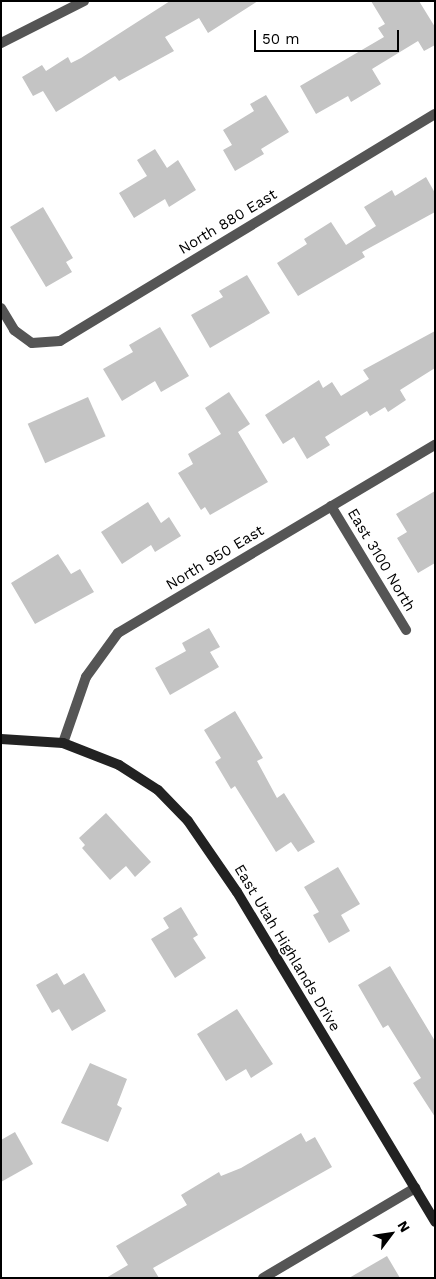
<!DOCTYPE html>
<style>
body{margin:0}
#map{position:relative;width:436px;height:1279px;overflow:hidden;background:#fff;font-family:"Work Sans",sans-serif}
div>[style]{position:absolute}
.building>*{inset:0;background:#c4c4c4;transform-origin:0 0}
.street>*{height:10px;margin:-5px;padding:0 5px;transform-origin:5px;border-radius:5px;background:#555}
.secondary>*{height:10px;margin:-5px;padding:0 5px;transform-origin:5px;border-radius:5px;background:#222}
span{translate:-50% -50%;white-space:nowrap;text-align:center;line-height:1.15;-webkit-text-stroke:4px #fff;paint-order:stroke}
.street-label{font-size:15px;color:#000}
.frame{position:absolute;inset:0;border:2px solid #000;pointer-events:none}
.north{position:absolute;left:366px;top:1209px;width:50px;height:50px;-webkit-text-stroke:4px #fff;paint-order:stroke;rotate:59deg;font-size:14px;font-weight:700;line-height:20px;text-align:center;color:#000}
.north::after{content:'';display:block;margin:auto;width:18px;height:22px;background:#000;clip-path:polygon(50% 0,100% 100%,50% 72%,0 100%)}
.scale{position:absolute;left:254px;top:30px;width:145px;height:22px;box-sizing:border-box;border:2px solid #000;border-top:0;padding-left:6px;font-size:15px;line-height:18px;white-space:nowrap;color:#000;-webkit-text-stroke:4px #fff;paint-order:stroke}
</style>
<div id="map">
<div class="building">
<div style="clip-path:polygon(170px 1px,258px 1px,208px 33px,199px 18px,165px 37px,174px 51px,119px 81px,115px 76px,56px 112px,43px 91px,33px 96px,22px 77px,42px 65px,46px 71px,68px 57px,71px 63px,81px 58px)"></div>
<div style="clip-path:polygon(371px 1px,419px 1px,435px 27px,435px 45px,424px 51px,418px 41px,372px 69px,381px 84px,351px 102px,348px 96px,316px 114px,300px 86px,384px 37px,378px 28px,385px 24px)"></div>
<div style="clip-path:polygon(266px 95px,289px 132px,261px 149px,264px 154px,235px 171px,223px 150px,232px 145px,223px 130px,254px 111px,250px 104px)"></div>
<div style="clip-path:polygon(155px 149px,167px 168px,178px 160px,196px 190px,169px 207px,165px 199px,134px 218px,119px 193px,147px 176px,137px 160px)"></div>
<div style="clip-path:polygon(426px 177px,435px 193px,435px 212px,362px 252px,365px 257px,298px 296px,277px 263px,307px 244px,304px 239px,331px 222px,346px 245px,376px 226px,364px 207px,392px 190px,395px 196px)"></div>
<div style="clip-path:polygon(43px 207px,73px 258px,66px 262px,72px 272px,46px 287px,10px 227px)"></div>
<div style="clip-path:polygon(247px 275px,270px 313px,210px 348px,191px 315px,223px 297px,219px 291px)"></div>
<div style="clip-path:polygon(160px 327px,189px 376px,161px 392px,155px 381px,122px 401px,103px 369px,133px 352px,129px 345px)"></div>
<div style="clip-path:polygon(435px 331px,435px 368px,400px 390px,406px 400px,388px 412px,385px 407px,370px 416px,367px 411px,325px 437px,330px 445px,307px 459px,294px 437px,283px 444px,265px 415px,319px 380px,323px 388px,332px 382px,341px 396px,369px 379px,363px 370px)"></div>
<div style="clip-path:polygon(229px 392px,250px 424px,238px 432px,268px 482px,210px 515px,205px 507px,201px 510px,178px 473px,193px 464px,188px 454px,221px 434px,205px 408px)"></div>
<div style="left:88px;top:397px;width:43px;height:66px;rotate:66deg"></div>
<div style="clip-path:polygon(435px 491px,435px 563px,418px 573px,397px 538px,407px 532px,396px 514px)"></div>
<div style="clip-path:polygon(148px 502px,161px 523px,169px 517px,181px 536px,155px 552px,151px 545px,122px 564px,101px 532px)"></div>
<div style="clip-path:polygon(58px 554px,71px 574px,80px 569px,94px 592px,35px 624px,11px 583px)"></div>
<div style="clip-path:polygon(209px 628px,220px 647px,210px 652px,219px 667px,170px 695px,155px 668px,186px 651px,182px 643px)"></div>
<div style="clip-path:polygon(235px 711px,263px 758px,257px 761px,277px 798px,284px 793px,315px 842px,298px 852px,291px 842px,276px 852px,235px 786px,231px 789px,215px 762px,221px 758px,204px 730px)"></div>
<div style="clip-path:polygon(106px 813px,151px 862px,135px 877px,126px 866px,110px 880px,82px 848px,85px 845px,79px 838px)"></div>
<div style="clip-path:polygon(338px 867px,360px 904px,341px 915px,350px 931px,329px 943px,313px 915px,319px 912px,304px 887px)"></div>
<div style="clip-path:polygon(181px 907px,198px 935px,193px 938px,206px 958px,175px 978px,151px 939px,169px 928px,163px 918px)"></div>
<div style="clip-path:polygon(390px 966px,435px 1041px,435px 1117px,413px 1083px,421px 1078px,388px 1025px,383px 1028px,358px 985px)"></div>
<div style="clip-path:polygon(57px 973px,64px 985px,84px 973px,106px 1011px,72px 1031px,59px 1009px,52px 1013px,36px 985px)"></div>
<div style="clip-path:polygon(237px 1009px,273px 1064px,251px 1078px,246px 1069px,226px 1081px,197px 1034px)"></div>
<div style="clip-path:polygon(90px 1063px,127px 1079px,117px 1105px,122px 1108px,108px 1142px,61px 1123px)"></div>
<div style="clip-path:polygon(15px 1132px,33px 1164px,1px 1182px,1px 1140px)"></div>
<div style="clip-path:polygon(301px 1133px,306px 1142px,315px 1137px,332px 1167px,153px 1268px,159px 1278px,106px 1278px,128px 1265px,116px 1246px,187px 1205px,181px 1195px,219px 1172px,221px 1176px,241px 1168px)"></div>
<div style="clip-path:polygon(387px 1256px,400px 1278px,349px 1278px)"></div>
</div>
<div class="street">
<div style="left:1px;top:43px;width:93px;rotate:-26.8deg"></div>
<div style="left:1px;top:308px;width:26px;rotate:59deg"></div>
<div style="left:14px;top:330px;width:22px;rotate:36deg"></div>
<div style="left:32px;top:343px;width:28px;rotate:-4deg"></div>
<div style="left:60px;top:341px;width:438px;rotate:-31.2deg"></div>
<div style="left:331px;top:506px;width:145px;rotate:58.8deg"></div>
<div style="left:63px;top:743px;width:70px;rotate:-70.8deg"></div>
<div style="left:86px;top:677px;width:54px;rotate:-54deg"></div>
<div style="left:118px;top:633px;width:369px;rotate:-30.7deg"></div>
<div style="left:263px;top:1278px;width:177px;rotate:-30.6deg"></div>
</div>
<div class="secondary">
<div style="left:1px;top:739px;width:62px;rotate:3.7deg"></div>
<div style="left:63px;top:743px;width:60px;rotate:21.4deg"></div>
<div style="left:119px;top:765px;width:46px;rotate:32.7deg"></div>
<div style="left:158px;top:790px;width:43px;rotate:45.9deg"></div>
<div style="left:188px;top:821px;width:86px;rotate:55.4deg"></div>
<div style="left:237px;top:892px;width:385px;rotate:59deg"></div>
</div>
<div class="street-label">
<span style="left:228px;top:222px;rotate:-31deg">North 880 East</span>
<span style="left:215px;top:558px;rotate:-31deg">North 950 East</span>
<span style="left:381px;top:560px;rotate:59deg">East 3100 North</span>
<span style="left:287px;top:948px;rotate:59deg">East Utah Highlands Drive</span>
</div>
<div class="frame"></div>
<div class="north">N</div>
<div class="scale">50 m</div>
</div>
